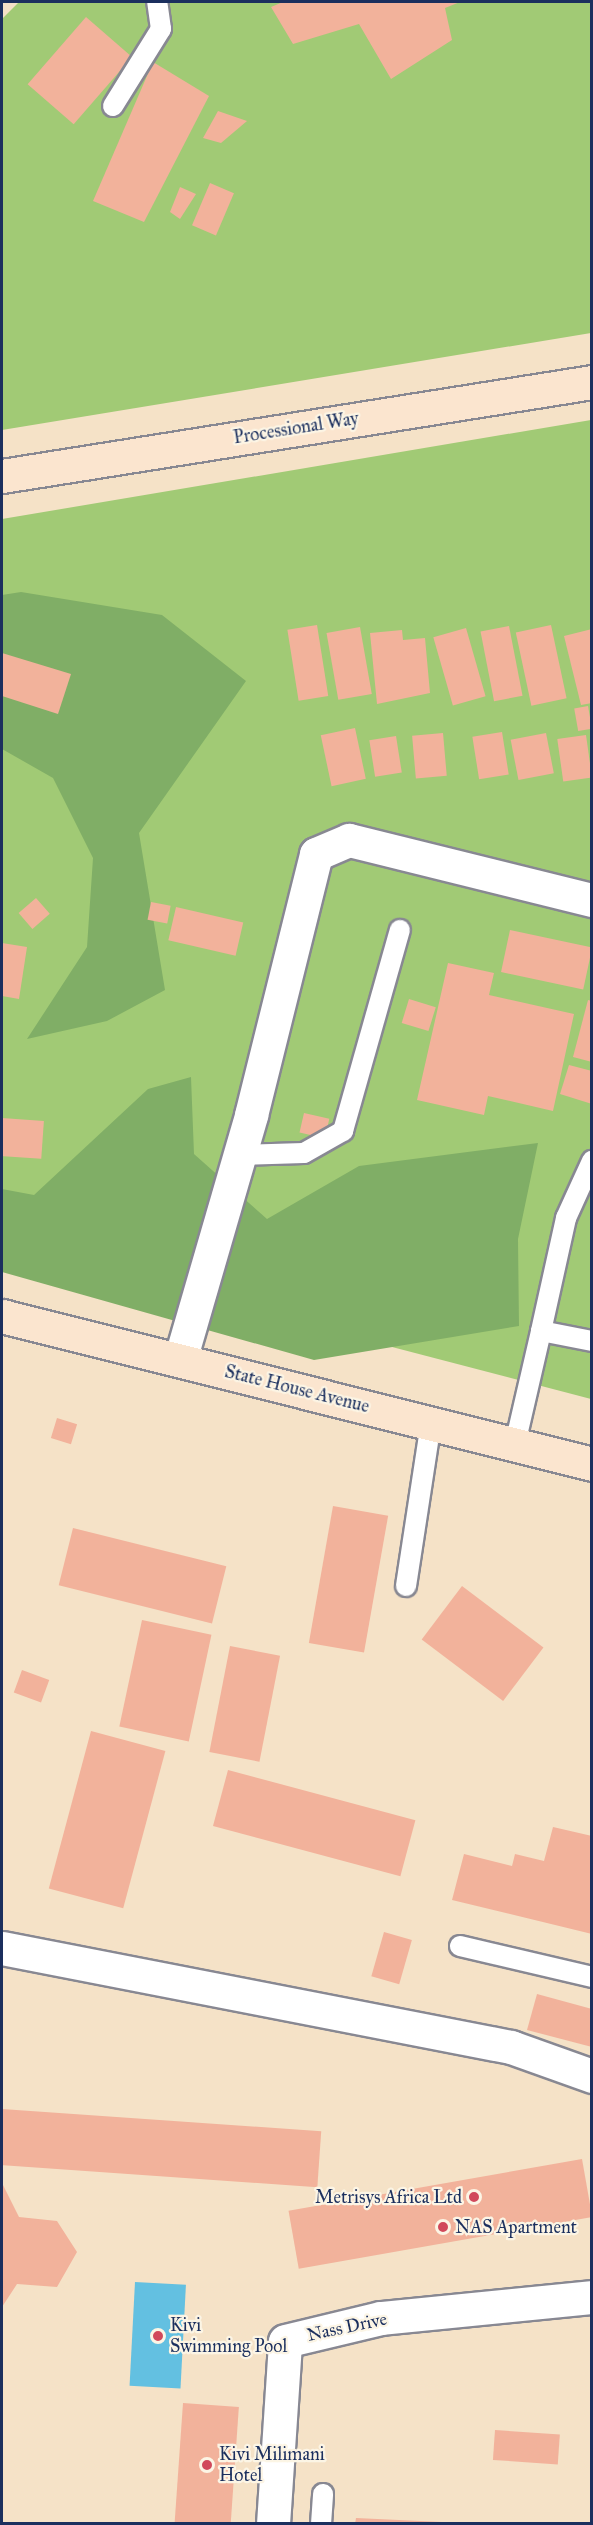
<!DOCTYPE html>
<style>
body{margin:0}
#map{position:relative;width:593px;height:2525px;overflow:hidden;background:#f5e2c7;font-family:"IM FELL Great Primer",serif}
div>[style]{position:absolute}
.green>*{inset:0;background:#a1ca75}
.forest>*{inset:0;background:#80ae66}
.water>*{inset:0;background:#63c0e1;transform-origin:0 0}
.building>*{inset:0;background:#f2b29b;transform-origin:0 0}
.roads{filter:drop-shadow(2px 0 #888892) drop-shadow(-2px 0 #888892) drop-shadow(0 2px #888892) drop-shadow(0 -2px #888892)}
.lane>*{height:20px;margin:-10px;padding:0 10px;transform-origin:10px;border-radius:10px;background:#fff}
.street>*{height:33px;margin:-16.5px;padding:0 16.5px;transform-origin:16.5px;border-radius:16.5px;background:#fff}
.secondary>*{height:33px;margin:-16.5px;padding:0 16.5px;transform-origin:16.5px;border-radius:16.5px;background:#fbe5cf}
.dots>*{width:16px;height:16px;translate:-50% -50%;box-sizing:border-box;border:3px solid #fcf5e5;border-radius:50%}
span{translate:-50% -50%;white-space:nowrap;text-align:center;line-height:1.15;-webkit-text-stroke:4.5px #fcf5e5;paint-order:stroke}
.street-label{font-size:18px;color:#1b2f5e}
.poi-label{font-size:18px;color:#1b2f5e}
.right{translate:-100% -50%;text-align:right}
.left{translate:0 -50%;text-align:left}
.frame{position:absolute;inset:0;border:3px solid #1b2f5e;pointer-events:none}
</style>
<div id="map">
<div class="green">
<div style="clip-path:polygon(19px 2px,591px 2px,591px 333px,2px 430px,2px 19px)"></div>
<div style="clip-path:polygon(591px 420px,591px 1399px,2px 1245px,2px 519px)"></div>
</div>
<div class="forest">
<div style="clip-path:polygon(21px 592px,162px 615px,246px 681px,139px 833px,165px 990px,107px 1021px,27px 1039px,87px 947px,93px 858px,53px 778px,2px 749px,2px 595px)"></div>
<div style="clip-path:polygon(191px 1077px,194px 1154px,267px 1219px,359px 1166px,538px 1143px,518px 1239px,519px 1326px,314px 1360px,2px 1272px,2px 1189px,34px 1195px,148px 1089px)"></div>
</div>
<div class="water">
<div style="left:135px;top:2282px;width:51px;height:104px;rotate:3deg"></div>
</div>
<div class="building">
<div style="clip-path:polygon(283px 2px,460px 2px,445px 8px,452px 40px,391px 79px,359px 24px,293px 44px,271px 7px)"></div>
<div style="left:86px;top:17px;width:61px;height:89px;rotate:41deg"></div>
<div style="clip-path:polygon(153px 62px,209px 96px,144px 222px,93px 201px)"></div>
<div style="clip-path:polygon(218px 111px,247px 121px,221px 143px,203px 138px)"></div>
<div style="left:210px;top:183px;width:26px;height:46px;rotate:23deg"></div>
<div style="clip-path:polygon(180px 187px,196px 194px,180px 219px,170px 212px)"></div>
<div style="left:317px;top:625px;width:72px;height:30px;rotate:81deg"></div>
<div style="left:551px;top:625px;width:75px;height:36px;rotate:78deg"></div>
<div style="left:509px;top:626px;width:71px;height:29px;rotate:79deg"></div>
<div style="left:360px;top:627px;width:68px;height:34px;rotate:80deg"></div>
<div style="left:466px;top:628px;width:71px;height:34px;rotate:74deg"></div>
<div style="clip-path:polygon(592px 629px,592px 703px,581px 705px,564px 636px)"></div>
<div style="clip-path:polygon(402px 630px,403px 640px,425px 638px,430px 693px,377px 704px,370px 633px)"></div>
<div style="clip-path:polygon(2px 653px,71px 674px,58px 714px,2px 696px)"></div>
<div style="left:588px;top:706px;width:23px;height:14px;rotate:80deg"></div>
<div style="left:355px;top:728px;width:52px;height:35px;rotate:78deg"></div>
<div style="left:502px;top:732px;width:43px;height:30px;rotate:81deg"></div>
<div style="left:443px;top:733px;width:43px;height:31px;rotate:85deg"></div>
<div style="left:546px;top:733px;width:41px;height:36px;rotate:79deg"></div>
<div style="left:586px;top:735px;width:43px;height:29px;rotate:82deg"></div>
<div style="left:396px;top:736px;width:37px;height:27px;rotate:81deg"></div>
<div style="left:36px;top:898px;width:21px;height:23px;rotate:49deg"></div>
<div style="left:151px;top:902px;width:20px;height:18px;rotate:11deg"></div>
<div style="left:176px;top:907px;width:69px;height:34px;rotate:13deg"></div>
<div style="left:510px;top:930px;width:84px;height:43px;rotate:12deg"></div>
<div style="clip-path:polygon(2px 943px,27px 947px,19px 999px,2px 996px)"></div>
<div style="clip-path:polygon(448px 963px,494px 973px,489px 995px,574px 1014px,553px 1111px,488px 1096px,484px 1115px,417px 1100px)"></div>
<div style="left:409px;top:999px;width:28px;height:25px;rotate:17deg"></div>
<div style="clip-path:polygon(588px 1000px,592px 1001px,592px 1062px,573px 1057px)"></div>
<div style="clip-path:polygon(569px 1065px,592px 1071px,592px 1104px,560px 1094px)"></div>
<div style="left:304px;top:1113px;width:26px;height:20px;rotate:13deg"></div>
<div style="left:2px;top:1118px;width:42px;height:38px;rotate:4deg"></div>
<div style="left:57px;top:1418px;width:21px;height:21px;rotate:17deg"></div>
<div style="left:333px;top:1506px;width:56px;height:139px;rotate:10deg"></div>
<div style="left:73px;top:1528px;width:158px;height:59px;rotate:14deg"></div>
<div style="left:462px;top:1586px;width:102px;height:67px;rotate:37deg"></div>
<div style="left:142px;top:1620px;width:71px;height:109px;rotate:12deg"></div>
<div style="left:230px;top:1646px;width:51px;height:108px;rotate:11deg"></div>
<div style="left:22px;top:1670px;width:29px;height:24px;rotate:20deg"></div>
<div style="left:91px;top:1731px;width:77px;height:163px;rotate:15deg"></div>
<div style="left:228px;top:1770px;width:194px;height:58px;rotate:15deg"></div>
<div style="clip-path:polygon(553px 1827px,592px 1836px,592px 1934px,452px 1900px,464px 1854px,512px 1866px,515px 1854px,544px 1861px)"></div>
<div style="left:384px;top:1932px;width:29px;height:46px;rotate:16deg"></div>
<div style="clip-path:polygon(537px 1994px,592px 2009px,592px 2047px,527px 2030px)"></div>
<div style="left:2px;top:2109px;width:320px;height:56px;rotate:4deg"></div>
<div style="left:582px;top:2159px;width:59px;height:298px;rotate:80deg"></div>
<div style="clip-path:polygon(2px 2183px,19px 2217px,57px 2221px,77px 2252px,57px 2287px,17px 2284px,2px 2307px)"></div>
<div style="left:183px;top:2403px;width:56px;height:121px;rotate:4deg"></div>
<div style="left:495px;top:2430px;width:65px;height:30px;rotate:4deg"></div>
<div style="clip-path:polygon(356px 2518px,442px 2522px,442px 2524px,355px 2524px)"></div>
</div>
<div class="roads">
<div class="lane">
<div style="left:113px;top:106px;width:91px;rotate:-58.1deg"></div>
<div style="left:161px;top:29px;width:27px;rotate:-98deg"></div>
<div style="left:239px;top:1155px;width:65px;rotate:-1.8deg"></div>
<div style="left:304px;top:1153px;width:45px;rotate:-29.4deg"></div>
<div style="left:343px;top:1131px;width:209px;rotate:-74.2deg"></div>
<div style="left:541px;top:1331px;width:116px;rotate:-77.5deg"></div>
<div style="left:566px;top:1218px;width:63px;rotate:-65.5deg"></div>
<div style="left:515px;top:1444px;width:116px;rotate:-77deg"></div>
<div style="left:541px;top:1331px;width:52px;rotate:11.1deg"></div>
<div style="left:406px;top:1586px;width:166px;rotate:-81.3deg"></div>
<div style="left:460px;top:1946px;width:136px;rotate:13.2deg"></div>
<div style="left:321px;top:2524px;width:30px;rotate:-86deg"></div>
</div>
<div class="street">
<div style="left:180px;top:1360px;width:255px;rotate:-73.8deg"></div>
<div style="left:251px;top:1115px;width:269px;rotate:-76deg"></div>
<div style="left:316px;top:854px;width:36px;rotate:-23deg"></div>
<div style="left:349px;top:840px;width:250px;rotate:13.9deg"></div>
<div style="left:2px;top:1948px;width:519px;rotate:11.01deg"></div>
<div style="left:511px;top:2047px;width:86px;rotate:19.7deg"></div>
<div style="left:273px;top:2524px;width:183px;rotate:-86.2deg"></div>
<div style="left:285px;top:2341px;width:99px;rotate:-13.5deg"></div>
<div style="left:381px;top:2318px;width:212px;rotate:-5.7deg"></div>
</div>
<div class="secondary">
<div style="left:2px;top:476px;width:597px;rotate:-9.05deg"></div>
<div style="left:2px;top:1316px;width:608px;rotate:14.08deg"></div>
</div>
</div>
<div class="dots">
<div style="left:474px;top:2197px;background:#d1495b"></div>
<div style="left:443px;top:2227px;background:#d1495b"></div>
<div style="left:158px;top:2336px;background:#d1495b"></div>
<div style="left:207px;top:2465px;background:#d1495b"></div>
</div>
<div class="street-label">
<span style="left:296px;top:428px;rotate:-9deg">Processional Way</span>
<span style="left:297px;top:1389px;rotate:14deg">State House Avenue</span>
<span style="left:347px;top:2327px;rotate:-12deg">Nass Drive</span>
</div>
<div class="poi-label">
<span class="right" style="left:462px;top:2197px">Metrisys Africa Ltd</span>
<span class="left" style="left:455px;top:2227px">NAS Apartment</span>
<span class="left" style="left:170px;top:2336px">Kivi<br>Swimming Pool</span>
<span class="left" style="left:219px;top:2465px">Kivi Milimani<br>Hotel</span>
</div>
<div class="frame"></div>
</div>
